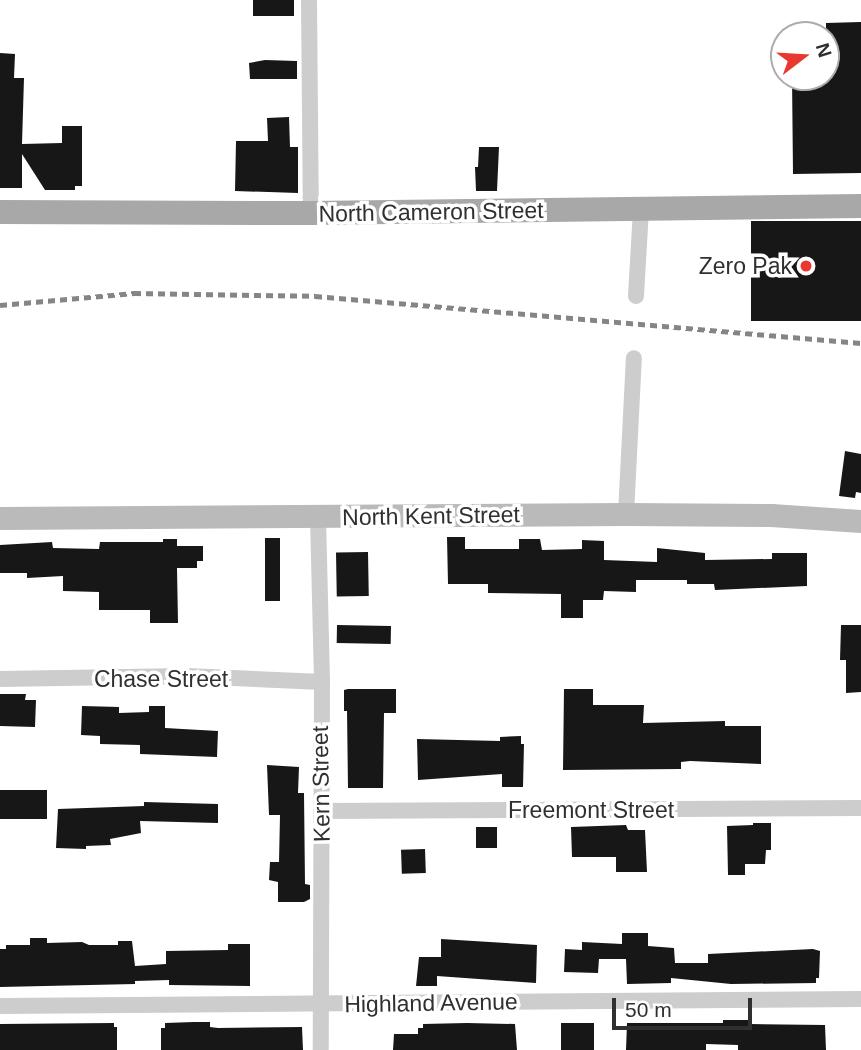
<!DOCTYPE html>
<style>
body{margin:0}
#map{position:relative;width:861px;height:1050px;overflow:hidden;background:#fff;font-family:Arial,sans-serif}
div>[style]{position:absolute}
.building>*{inset:0;background:#171717;transform-origin:0 0}
.street>*{height:16px;margin:-8px;padding:0 8px;transform-origin:8px;border-radius:8px;background:#cdcdcd}
.secondary>*{height:23px;margin:-11.5px;padding:0 11.5px;transform-origin:11.5px;border-radius:11.5px;background:#bababa}
.primary>*{height:24px;margin:-12px;padding:0 12px;transform-origin:12px;border-radius:12px;background:#a8a8a8}
.rail>*{height:5px;margin-top:-2.5px;transform-origin:0;background:repeating-linear-gradient(90deg,#858585 0 7px,transparent 0 12px)}
.dots>*{width:19px;height:19px;translate:-50% -50%;box-sizing:border-box;border:4px solid #fff;border-radius:50%}
span{translate:-50% -50%;white-space:nowrap;text-align:center;line-height:1.15;-webkit-text-stroke:7px #fff;paint-order:stroke}
.street-label{font-size:23px;color:#303030}
.poi-label{font-size:23px;color:#303030}
.right{translate:-100% -50%;text-align:right}
.north{position:absolute;left:770px;top:21px;width:70px;height:70px;box-sizing:border-box;background:#fff;border:2px solid #acacac;border-radius:50%;rotate:73deg;font-size:19px;font-weight:700;line-height:28px;text-align:center;color:#303030}
.north::after{content:'';display:block;margin:auto;width:24px;height:32px;background:#e93830;clip-path:polygon(50% 0,100% 100%,50% 72%,0 100%)}
.scale{position:absolute;left:612px;top:998px;width:140px;height:32px;box-sizing:border-box;border:4px solid #303030;border-top:0;padding-left:9px;font-size:21px;line-height:24px;white-space:nowrap;color:#303030;-webkit-text-stroke:5px #fff;paint-order:stroke}
</style>
<div id="map">
<div class="building">
<div style="left:253px;top:0;width:41px;height:16px"></div>
<div style="clip-path:polygon(861px 22px,861px 173px,793px 174px,792px 77px,826px 77px,826px 23px)"></div>
<div style="clip-path:polygon(0 53px,15px 54px,14px 78px,24px 78px,22px 144px,62px 143px,62px 126px,82px 126px,82px 186px,75px 186px,75px 190px,45px 190px,22px 154px,22px 188px,0 188px)"></div>
<div style="clip-path:polygon(265px 60px,297px 61px,297px 79px,250px 79px,249px 63px)"></div>
<div style="clip-path:polygon(289px 117px,290px 147px,298px 147px,298px 193px,235px 191px,236px 141px,268px 141px,267px 118px)"></div>
<div style="clip-path:polygon(479px 147px,499px 147px,497px 191px,476px 191px,475px 167px,478px 167px)"></div>
<div style="left:861px;top:221px;width:100px;height:110px;rotate:90deg"></div>
<div style="clip-path:polygon(845px 451px,861px 454px,861px 493px,856px 492px,855px 498px,839px 496px)"></div>
<div style="clip-path:polygon(447px 537px,465px 537px,465px 549px,519px 549px,519px 539px,540px 539px,542px 550px,582px 549px,582px 540px,604px 541px,604px 560px,657px 562px,657px 548px,705px 553px,705px 560px,772px 559px,772px 553px,807px 553px,807px 586px,715px 590px,714px 584px,687px 584px,687px 580px,636px 580px,636px 592px,604px 591px,603px 600px,583px 600px,583px 618px,561px 618px,561px 594px,488px 593px,488px 584px,448px 584px)"></div>
<div style="left:280px;top:538px;width:63px;height:15px;rotate:90deg"></div>
<div style="clip-path:polygon(163px 539px,177px 539px,177px 546px,203px 546px,203px 561px,197px 561px,197px 568px,177px 568px,178px 623px,150px 623px,150px 610px,99px 610px,99px 592px,63px 591px,63px 576px,27px 578px,27px 573px,0 573px,0 545px,52px 542px,53px 548px,99px 549px,100px 542px,163px 542px)"></div>
<div style="left:368px;top:552px;width:44px;height:32px;rotate:89deg"></div>
<div style="left:337px;top:625px;width:54px;height:18px;rotate:1deg"></div>
<div style="clip-path:polygon(841px 625px,861px 625px,861px 692px,846px 693px,846px 660px,840px 660px)"></div>
<div style="clip-path:polygon(348px 689px,396px 689px,396px 713px,384px 713px,383px 788px,348px 788px,347px 711px,344px 711px,344px 690px)"></div>
<div style="clip-path:polygon(564px 689px,593px 689px,593px 705px,644px 705px,643px 723px,725px 721px,725px 726px,761px 726px,761px 764px,690px 761px,681px 762px,681px 769px,563px 770px)"></div>
<div style="clip-path:polygon(0 694px,26px 694px,25px 700px,36px 700px,35px 727px,0 726px)"></div>
<div style="clip-path:polygon(82px 706px,119px 707px,119px 713px,149px 712px,149px 706px,165px 706px,165px 728px,218px 731px,217px 757px,140px 754px,140px 745px,100px 744px,100px 736px,81px 735px)"></div>
<div style="clip-path:polygon(521px 736px,521px 744px,524px 744px,523px 787px,502px 787px,502px 774px,418px 780px,417px 739px,500px 741px,500px 737px)"></div>
<div style="clip-path:polygon(267px 765px,299px 767px,298px 793px,304px 793px,305px 884px,310px 885px,310px 899px,304px 902px,278px 902px,278px 882px,269px 880px,270px 862px,279px 862px,280px 815px,269px 815px)"></div>
<div style="left:0;top:790px;width:47px;height:29px"></div>
<div style="clip-path:polygon(144px 802px,218px 804px,218px 823px,140px 821px,141px 833px,110px 839px,111px 845px,86px 846px,86px 849px,56px 848px,58px 809px,144px 806px)"></div>
<div style="clip-path:polygon(753px 823px,771px 823px,771px 850px,766px 850px,765px 864px,745px 864px,745px 875px,728px 875px,727px 826px,753px 825px)"></div>
<div style="clip-path:polygon(626px 825px,628px 830px,645px 830px,647px 872px,616px 872px,616px 857px,572px 857px,571px 827px)"></div>
<div style="left:497px;top:827px;width:21px;height:21px;rotate:90deg"></div>
<div style="left:425px;top:849px;width:24px;height:24px;rotate:88deg"></div>
<div style="clip-path:polygon(622px 933px,648px 933px,648px 946px,674px 948px,675px 963px,708px 963px,708px 954px,813px 949px,820px 951px,819px 978px,816px 978px,816px 983px,731px 984px,671px 978px,671px 983px,627px 984px,626px 959px,599px 959px,598px 973px,564px 972px,565px 949px,582px 950px,582px 942px,622px 944px)"></div>
<div style="clip-path:polygon(30px 938px,47px 938px,47px 943px,82px 942px,89px 945px,118px 945px,118px 941px,132px 941px,135px 966px,166px 964px,166px 951px,228px 950px,228px 944px,250px 944px,250px 986px,169px 985px,169px 980px,135px 981px,135px 984px,0 987px,0 949px,6px 949px,6px 945px,30px 945px)"></div>
<div style="clip-path:polygon(441px 939px,537px 945px,536px 983px,437px 976px,437px 986px,416px 986px,419px 957px,441px 957px)"></div>
<div style="clip-path:polygon(723px 1020px,750px 1020px,750px 1024px,825px 1025px,826px 1050px,738px 1050px,738px 1045px,706px 1044px,706px 1050px,626px 1050px,627px 1023px,723px 1023px)"></div>
<div style="clip-path:polygon(194px 1022px,210px 1022px,210px 1027px,218px 1028px,302px 1027px,303px 1050px,161px 1050px,161px 1028px,165px 1028px,165px 1023px)"></div>
<div style="clip-path:polygon(114px 1023px,114px 1027px,117px 1027px,117px 1050px,0 1050px,0 1024px)"></div>
<div style="clip-path:polygon(467px 1023px,515px 1024px,517px 1050px,393px 1050px,394px 1034px,418px 1034px,418px 1028px,423px 1028px,423px 1024px)"></div>
<div style="left:561px;top:1023px;width:33px;height:27px"></div>
</div>
<div class="street">
<div style="left:309px;top:0;width:213px;rotate:89.5deg"></div>
<div style="left:636px;top:296px;width:87px;rotate:-86.7deg"></div>
<div style="left:626px;top:514px;width:156px;rotate:-87.1deg"></div>
<div style="left:318px;top:517px;width:165px;rotate:88.6deg"></div>
<div style="left:322px;top:682px;width:368px;rotate:90.2deg"></div>
<div style="left:0;top:679px;width:187px;rotate:-0.9deg"></div>
<div style="left:187px;top:676px;width:135px;rotate:2.5deg"></div>
<div style="left:321px;top:811px;width:540px;rotate:-0.32deg"></div>
<div style="left:0;top:1006px;width:861px;rotate:-0.47deg"></div>
</div>
<div class="secondary">
<div style="left:0;top:518px;width:626px;rotate:-0.37deg"></div>
<div style="left:626px;top:514px;width:145px;rotate:0.4deg"></div>
<div style="left:771px;top:515px;width:90px;rotate:3.8deg"></div>
</div>
<div class="primary">
<div style="left:0;top:212px;width:311px;rotate:0.2deg"></div>
<div style="left:311px;top:213px;width:550px;rotate:-0.73deg"></div>
</div>
<div class="rail">
<div style="left:0;top:305px;width:135px;rotate:-5.1deg"></div>
<div style="left:134px;top:293px;width:181px;rotate:0.9deg"></div>
<div style="left:315px;top:296px;width:548px;rotate:4.92deg"></div>
</div>
<div class="dots">
<div style="left:806px;top:266px;background:#e93830"></div>
</div>
<div class="street-label">
<span style="left:431px;top:212px;rotate:-1deg">North Cameron Street</span>
<span style="left:431px;top:516px;rotate:-1deg">North Kent Street</span>
<span style="left:161px;top:679px">Chase Street</span>
<span style="left:321px;top:784px;rotate:-91deg">Kern Street</span>
<span style="left:591px;top:810px">Freemont Street</span>
<span style="left:431px;top:1003px;rotate:-1deg">Highland Avenue</span>
</div>
<div class="poi-label">
<span class="right" style="left:792px;top:266px">Zero Pak</span>
</div>
<div class="north">N</div>
<div class="scale">50 m</div>
</div>
